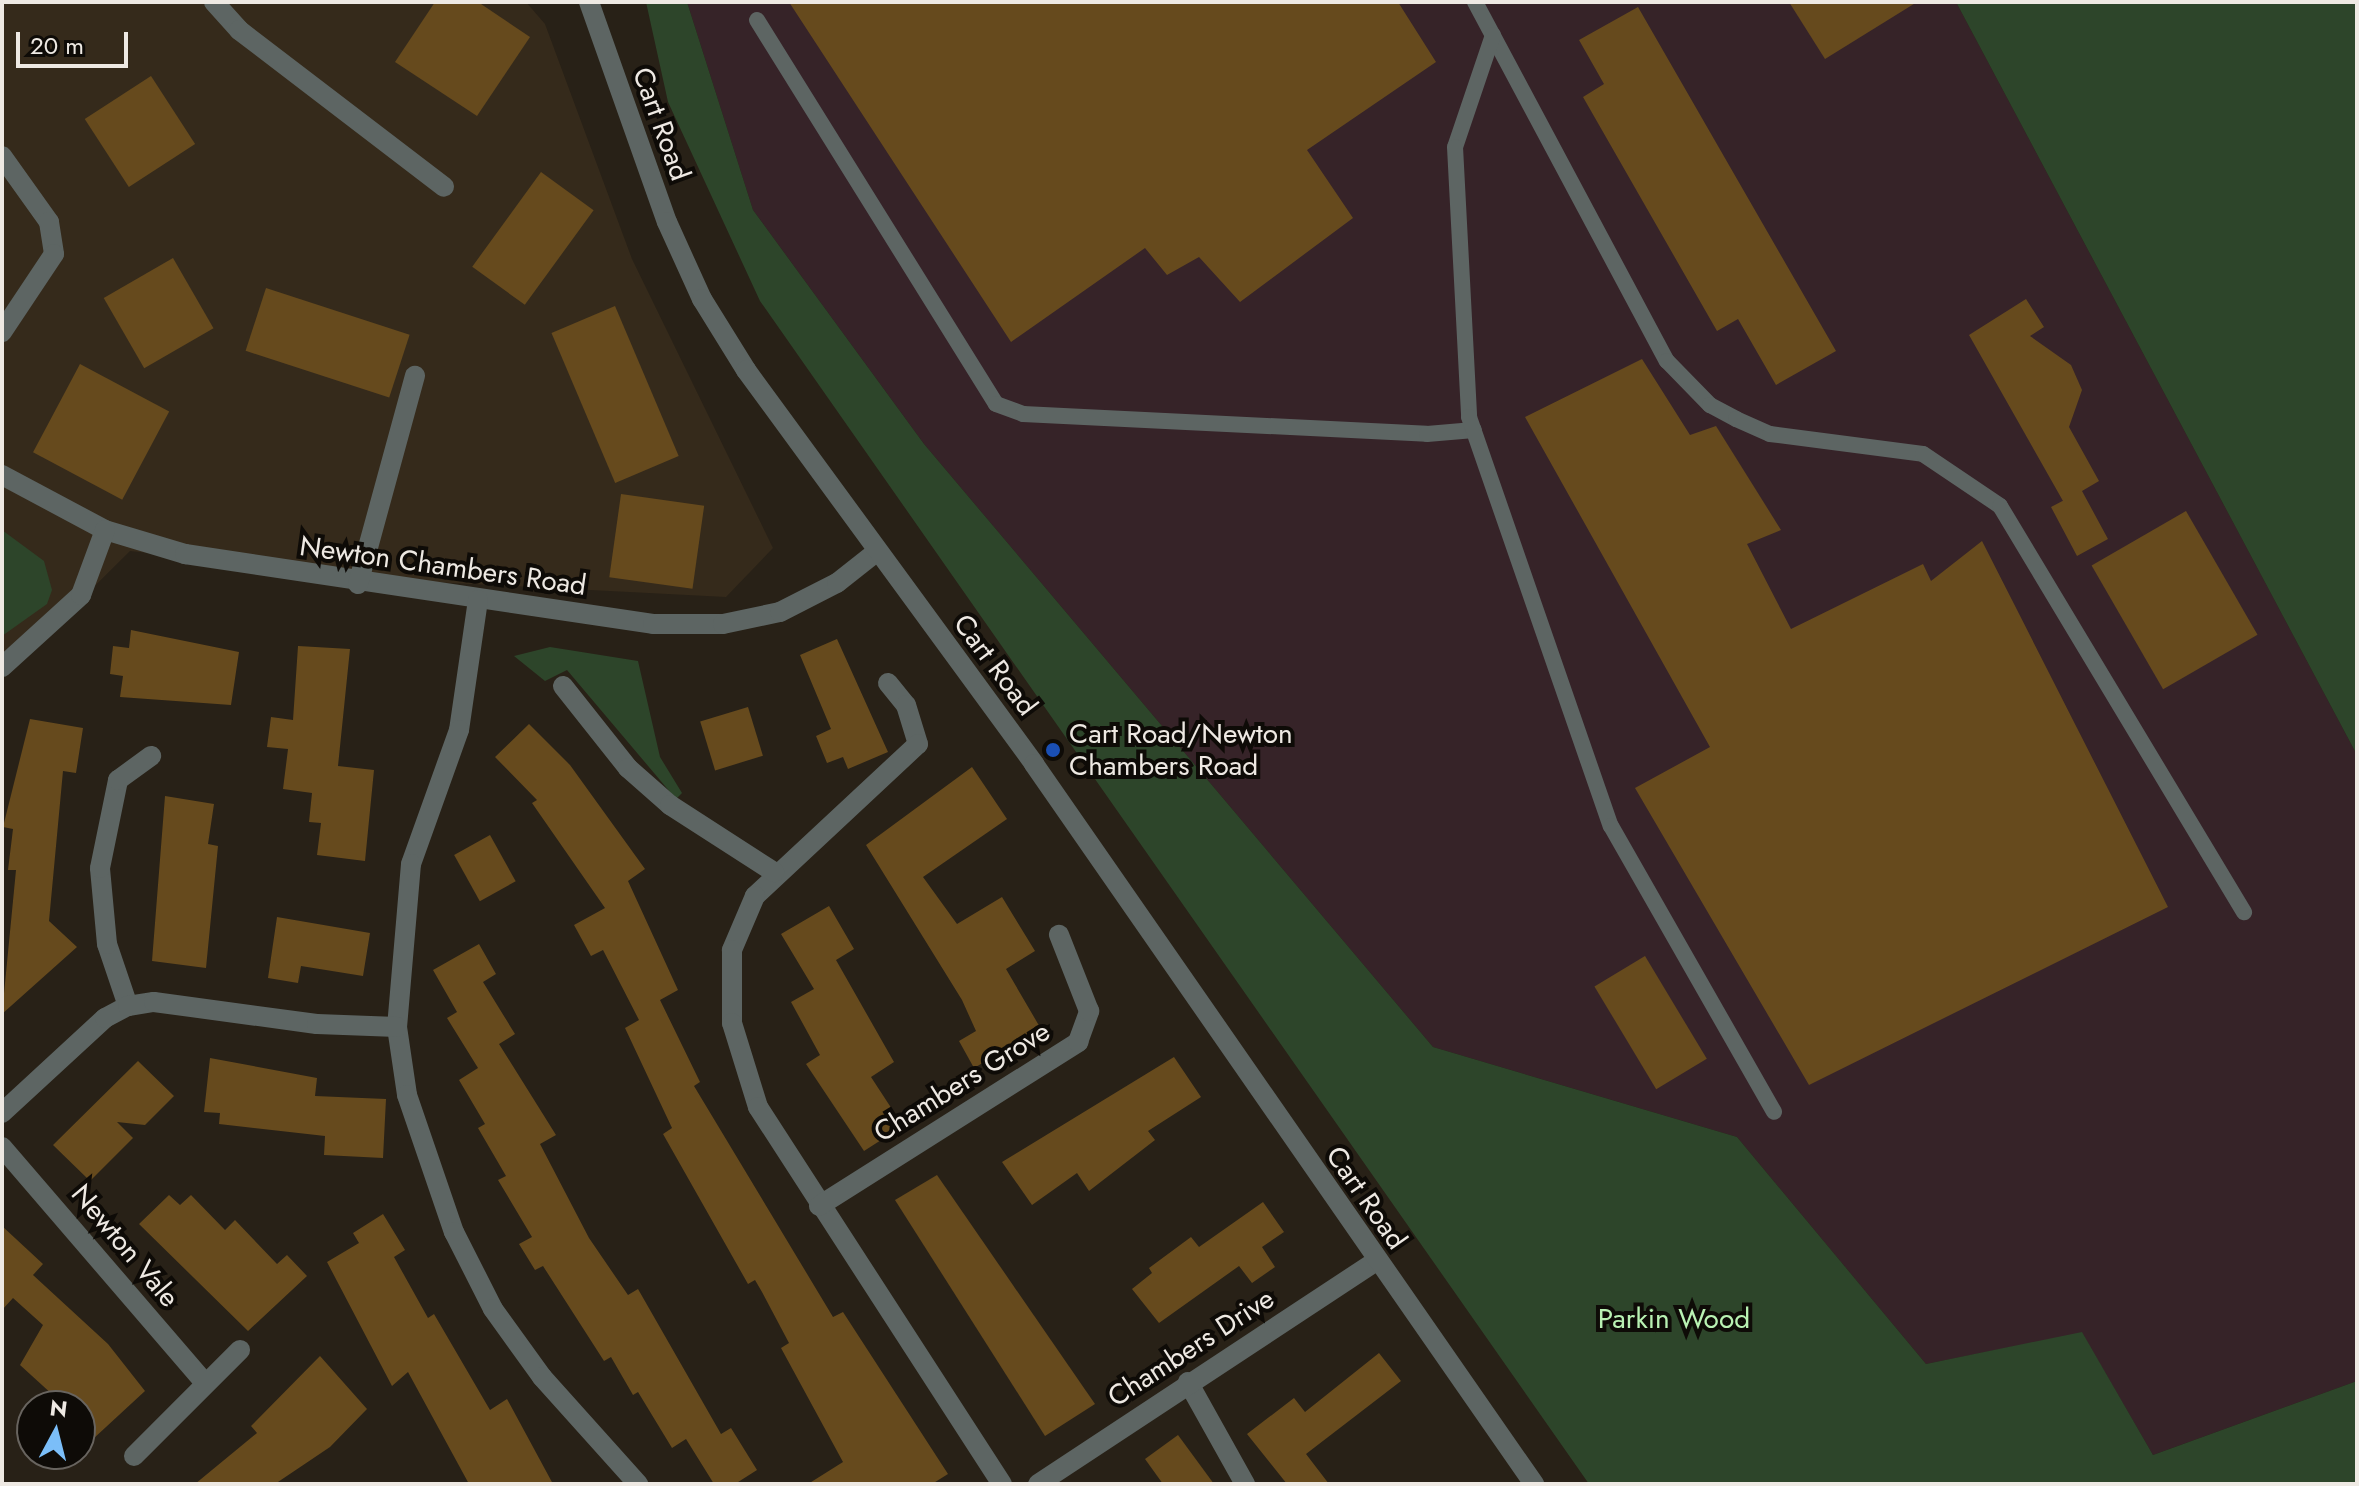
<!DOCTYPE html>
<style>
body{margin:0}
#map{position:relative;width:2359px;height:1486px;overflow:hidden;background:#282117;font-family:Jost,sans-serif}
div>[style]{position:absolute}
.built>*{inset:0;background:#352a1b}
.industrial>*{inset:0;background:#362328}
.green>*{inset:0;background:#2d452a}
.building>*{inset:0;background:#664a1d;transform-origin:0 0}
.service>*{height:16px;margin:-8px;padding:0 8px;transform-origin:8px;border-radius:8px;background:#5d6563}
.minor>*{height:20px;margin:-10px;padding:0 10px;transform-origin:10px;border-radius:10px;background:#5d6563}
.tertiary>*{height:20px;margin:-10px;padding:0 10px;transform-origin:10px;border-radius:10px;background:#5d6563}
.dots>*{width:22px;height:22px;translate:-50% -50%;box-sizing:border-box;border:4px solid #0e0b07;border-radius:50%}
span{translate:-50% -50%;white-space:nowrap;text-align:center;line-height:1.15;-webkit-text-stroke:8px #0e0b07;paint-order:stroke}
.street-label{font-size:28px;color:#eee9e3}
.poi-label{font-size:28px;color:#eee9e3}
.left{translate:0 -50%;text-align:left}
.park-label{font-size:28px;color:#b9f2b3}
.frame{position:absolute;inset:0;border:4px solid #eee9e3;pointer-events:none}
.north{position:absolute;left:16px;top:1390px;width:80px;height:80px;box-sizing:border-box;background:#0e0b07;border:2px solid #68645f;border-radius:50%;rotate:7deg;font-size:22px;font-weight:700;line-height:32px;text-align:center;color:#eee9e3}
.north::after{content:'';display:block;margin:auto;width:28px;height:36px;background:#7bbef8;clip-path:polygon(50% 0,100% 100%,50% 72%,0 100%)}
.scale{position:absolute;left:16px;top:32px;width:112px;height:36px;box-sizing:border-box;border:4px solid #eee9e3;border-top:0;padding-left:10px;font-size:24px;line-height:28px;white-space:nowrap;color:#eee9e3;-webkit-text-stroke:6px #0e0b07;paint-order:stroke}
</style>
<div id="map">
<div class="built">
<div style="clip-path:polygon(2px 2px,526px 2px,545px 24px,632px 259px,773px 548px,726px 597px,414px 581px,130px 551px,2px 678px)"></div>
</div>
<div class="industrial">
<div style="clip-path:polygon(687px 2px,1956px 2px,2357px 755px,2357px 1381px,2153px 1455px,2082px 1333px,1926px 1364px,1737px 1137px,1433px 1047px,924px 444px,753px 210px)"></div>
</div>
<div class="green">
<div style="clip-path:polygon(646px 2px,687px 2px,753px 210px,924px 444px,1433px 1047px,1737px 1137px,1926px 1364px,2082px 1332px,2153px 1455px,2357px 1381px,2357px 1484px,1589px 1484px,760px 301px,668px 102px)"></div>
<div style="clip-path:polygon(1956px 2px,2357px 2px,2357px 755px)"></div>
<div style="clip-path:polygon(2px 530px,44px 561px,52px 590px,47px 604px,2px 636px)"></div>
<div style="clip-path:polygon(550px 647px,638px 661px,660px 757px,682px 793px,676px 799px,567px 670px,545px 681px,514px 656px)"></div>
</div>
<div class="building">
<div style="clip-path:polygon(435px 2px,478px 2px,530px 37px,477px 116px,395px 62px)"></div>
<div style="clip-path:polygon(789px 2px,1398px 2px,1436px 62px,1307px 150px,1353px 218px,1240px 302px,1199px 257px,1167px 275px,1145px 248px,1011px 342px)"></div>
<div style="clip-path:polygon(1789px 2px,1917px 2px,1825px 59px)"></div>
<div style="clip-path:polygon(1638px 7px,1836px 351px,1776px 385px,1738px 319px,1717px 331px,1583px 97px,1604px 84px,1579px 40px)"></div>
<div style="left:151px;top:76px;width:81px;height:79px;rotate:57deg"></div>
<div style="left:541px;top:172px;width:65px;height:117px;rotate:36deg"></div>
<div style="left:173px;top:258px;width:81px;height:80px;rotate:60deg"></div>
<div style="left:266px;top:288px;width:151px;height:66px;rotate:18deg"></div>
<div style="clip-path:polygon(2026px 299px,2044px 327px,2030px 336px,2071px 365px,2082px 390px,2069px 427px,2099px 481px,2082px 491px,2108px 539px,2077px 556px,2051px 507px,2072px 496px,2063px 501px,1969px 335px)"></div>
<div style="left:615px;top:306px;width:163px;height:69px;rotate:67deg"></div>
<div style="clip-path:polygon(1642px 359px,1690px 435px,1716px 426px,1781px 530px,1747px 544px,1791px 629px,1923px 564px,1931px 581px,1982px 541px,2168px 907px,1809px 1085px,1635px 788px,1710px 747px,1525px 417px)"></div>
<div style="left:80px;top:364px;width:101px;height:100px;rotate:28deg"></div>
<div style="left:621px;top:494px;width:84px;height:84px;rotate:8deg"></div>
<div style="left:2186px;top:511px;width:143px;height:109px;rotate:60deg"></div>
<div style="clip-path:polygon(131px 630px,239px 652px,231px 705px,120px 697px,123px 676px,110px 674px,113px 646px,129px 648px)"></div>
<div style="clip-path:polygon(837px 639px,888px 752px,848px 769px,843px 757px,827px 763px,816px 736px,831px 729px,800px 655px)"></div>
<div style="clip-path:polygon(298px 646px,350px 649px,338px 766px,374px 770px,365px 861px,317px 855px,321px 823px,309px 822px,312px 793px,283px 789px,288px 749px,267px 747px,271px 717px,293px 720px)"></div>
<div style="left:748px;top:707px;width:51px;height:50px;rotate:73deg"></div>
<div style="clip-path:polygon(30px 719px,83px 728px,76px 773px,63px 771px,49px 921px,77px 947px,2px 1014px,16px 870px,8px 870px,13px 829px,3px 827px)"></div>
<div style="clip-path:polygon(529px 724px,570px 765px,645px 869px,628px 881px,678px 990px,660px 1000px,700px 1082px,694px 1086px,833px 1317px,843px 1312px,948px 1474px,932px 1484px,808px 1484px,843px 1462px,781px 1348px,789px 1343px,762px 1292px,755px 1280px,748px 1284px,663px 1134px,672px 1128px,625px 1028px,639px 1020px,603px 950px,591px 956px,574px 925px,605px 908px,532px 803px,537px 800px,495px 757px)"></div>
<div style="clip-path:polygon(972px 767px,1007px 819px,923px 877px,957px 924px,1002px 897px,1035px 951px,1006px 969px,1041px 1029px,974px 1068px,959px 1041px,976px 1031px,962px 1000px,866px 845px)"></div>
<div style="clip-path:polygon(165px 796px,214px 804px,208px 844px,218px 846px,206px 968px,152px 961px)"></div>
<div style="left:490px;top:835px;width:53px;height:41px;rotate:61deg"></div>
<div style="clip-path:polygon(829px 906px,854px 949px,836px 960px,894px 1062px,871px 1077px,903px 1126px,864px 1151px,806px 1064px,820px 1055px,791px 1002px,814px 989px,781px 934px)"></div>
<div style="clip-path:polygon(277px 917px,370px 933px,363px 976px,301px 966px,298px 983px,268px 978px)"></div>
<div style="clip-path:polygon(479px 944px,496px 974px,483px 982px,515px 1034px,499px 1044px,556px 1135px,540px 1144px,589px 1238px,628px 1295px,638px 1289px,721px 1434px,731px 1428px,757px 1470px,735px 1484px,714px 1484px,686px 1439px,672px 1448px,638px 1392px,633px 1395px,611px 1357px,604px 1361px,543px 1266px,535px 1270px,519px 1244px,532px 1237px,498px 1180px,506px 1176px,478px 1128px,485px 1124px,459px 1080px,478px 1068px,447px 1018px,457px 1012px,433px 970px)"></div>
<div style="left:1645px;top:956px;width:120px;height:59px;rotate:59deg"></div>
<div style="clip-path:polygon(1174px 1057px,1201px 1097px,1148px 1131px,1155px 1140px,1089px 1191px,1077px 1173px,1032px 1205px,1002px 1162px)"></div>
<div style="clip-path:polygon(210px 1058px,317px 1078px,315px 1096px,386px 1099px,383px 1158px,324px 1155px,325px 1136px,219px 1124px,220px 1113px,204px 1112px)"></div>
<div style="clip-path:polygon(138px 1061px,174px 1096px,145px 1125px,117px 1122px,133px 1138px,90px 1181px,53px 1145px)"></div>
<div style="clip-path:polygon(937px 1175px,1095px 1404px,1045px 1436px,895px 1200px)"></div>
<div style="clip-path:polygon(169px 1195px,180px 1205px,191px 1195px,225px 1230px,235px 1220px,277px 1264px,287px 1255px,307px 1276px,248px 1331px,139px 1224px)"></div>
<div style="clip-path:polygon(1263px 1202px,1284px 1232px,1262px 1247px,1275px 1267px,1252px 1283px,1239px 1266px,1159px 1323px,1132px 1289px,1152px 1273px,1149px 1268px,1191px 1237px,1199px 1247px)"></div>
<div style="clip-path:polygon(383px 1214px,405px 1250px,394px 1257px,428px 1318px,434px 1314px,490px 1410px,507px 1399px,553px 1484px,469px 1484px,408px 1372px,392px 1386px,327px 1262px,359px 1243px,353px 1233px)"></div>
<div style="clip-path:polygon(2px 1226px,43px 1264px,33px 1275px,108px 1344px,145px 1391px,93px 1439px,80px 1425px,80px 1406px,65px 1406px,20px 1365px,43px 1325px,13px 1298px,2px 1310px)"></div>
<div style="clip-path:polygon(1379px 1353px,1401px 1381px,1306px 1454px,1329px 1484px,1287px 1484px,1247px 1434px,1294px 1398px,1305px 1412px)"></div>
<div style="clip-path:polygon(320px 1356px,367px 1409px,330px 1447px,275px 1484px,195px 1484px,257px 1433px,251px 1426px)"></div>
<div style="clip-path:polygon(1178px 1435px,1214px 1484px,1163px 1484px,1145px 1459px)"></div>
</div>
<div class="service">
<div style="left:1475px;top:2px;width:407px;rotate:61.9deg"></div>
<div style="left:1667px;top:361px;width:62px;rotate:45.7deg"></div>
<div style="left:1710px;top:405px;width:30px;rotate:28deg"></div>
<div style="left:1736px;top:419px;width:37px;rotate:24deg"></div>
<div style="left:1770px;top:434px;width:154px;rotate:7.4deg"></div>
<div style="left:1923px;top:454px;width:93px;rotate:34deg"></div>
<div style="left:2000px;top:506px;width:474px;rotate:59deg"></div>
<div style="left:757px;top:20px;width:452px;rotate:58.1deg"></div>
<div style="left:996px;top:404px;width:29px;rotate:20deg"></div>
<div style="left:1023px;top:414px;width:404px;rotate:2.8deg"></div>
<div style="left:1427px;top:434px;width:47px;rotate:-4.9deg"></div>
<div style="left:1493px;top:35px;width:118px;rotate:108.7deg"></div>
<div style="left:1455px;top:147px;width:270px;rotate:87deg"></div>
<div style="left:1469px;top:417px;width:433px;rotate:70.9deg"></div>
<div style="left:1611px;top:826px;width:329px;rotate:60.3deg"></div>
</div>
<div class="minor">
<div style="left:214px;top:2px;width:38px;rotate:48deg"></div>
<div style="left:239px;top:30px;width:258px;rotate:37.4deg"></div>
<div style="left:2px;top:156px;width:81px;rotate:54.5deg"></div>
<div style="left:49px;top:222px;width:32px;rotate:81deg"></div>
<div style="left:54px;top:254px;width:94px;rotate:123.7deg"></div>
<div style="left:2px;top:475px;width:117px;rotate:28.1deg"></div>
<div style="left:105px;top:530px;width:84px;rotate:16.7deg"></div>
<div style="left:185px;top:554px;width:473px;rotate:8.5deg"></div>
<div style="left:653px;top:624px;width:70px"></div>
<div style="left:723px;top:624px;width:58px;rotate:-11.9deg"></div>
<div style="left:780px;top:612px;width:64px;rotate:-27deg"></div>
<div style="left:837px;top:583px;width:48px;rotate:-38.3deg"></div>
<div style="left:358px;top:584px;width:216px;rotate:-74.7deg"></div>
<div style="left:478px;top:600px;width:131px;rotate:98.3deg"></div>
<div style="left:459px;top:730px;width:142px;rotate:109.7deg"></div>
<div style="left:411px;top:864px;width:164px;rotate:94.9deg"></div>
<div style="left:397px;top:1027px;width:69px;rotate:81.6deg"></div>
<div style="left:407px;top:1095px;width:145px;rotate:71.1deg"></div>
<div style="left:454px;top:1232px;width:86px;rotate:63.1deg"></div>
<div style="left:493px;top:1309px;width:84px;rotate:54.2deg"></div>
<div style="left:542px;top:1377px;width:144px;rotate:48.1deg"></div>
<div style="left:2px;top:667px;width:107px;rotate:-42.3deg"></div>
<div style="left:81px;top:595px;width:69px;rotate:-69.7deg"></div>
<div style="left:888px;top:683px;width:28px;rotate:51deg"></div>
<div style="left:906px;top:705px;width:41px;rotate:72.9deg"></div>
<div style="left:918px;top:744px;width:223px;rotate:137deg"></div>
<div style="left:755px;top:896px;width:59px;rotate:113.1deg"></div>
<div style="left:732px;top:950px;width:73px;rotate:90deg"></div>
<div style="left:732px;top:1023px;width:88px;rotate:72.8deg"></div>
<div style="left:758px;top:1107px;width:449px;rotate:57.1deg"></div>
<div style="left:563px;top:686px;width:105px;rotate:51.6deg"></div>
<div style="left:628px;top:768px;width:56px;rotate:41.4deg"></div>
<div style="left:670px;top:805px;width:124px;rotate:32.8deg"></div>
<div style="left:128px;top:1006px;width:65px;rotate:-108.7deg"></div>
<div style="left:107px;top:944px;width:76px;rotate:-95.3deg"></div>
<div style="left:100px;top:868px;width:90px;rotate:-78.4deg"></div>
<div style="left:118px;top:780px;width:41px;rotate:-36deg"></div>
<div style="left:2px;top:1113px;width:140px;rotate:-42.7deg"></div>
<div style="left:105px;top:1018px;width:26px;rotate:-28deg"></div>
<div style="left:128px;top:1006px;width:26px;rotate:-9deg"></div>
<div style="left:154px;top:1002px;width:164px;rotate:7.7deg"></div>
<div style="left:317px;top:1024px;width:80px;rotate:2.1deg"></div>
<div style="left:2px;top:1147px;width:310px;rotate:49.3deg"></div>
<div style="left:819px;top:1206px;width:307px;rotate:-32.3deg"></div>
<div style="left:1078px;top:1042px;width:33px;rotate:-70deg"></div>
<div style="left:1089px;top:1011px;width:82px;rotate:-111.5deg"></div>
<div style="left:1188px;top:1382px;width:117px;rotate:60.8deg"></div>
<div style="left:134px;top:1456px;width:150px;rotate:-45deg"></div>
<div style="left:1038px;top:1484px;width:405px;rotate:-33.4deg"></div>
</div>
<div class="tertiary">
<div style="left:589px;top:2px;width:233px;rotate:70.5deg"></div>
<div style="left:667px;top:222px;width:85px;rotate:65.6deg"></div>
<div style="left:702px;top:299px;width:84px;rotate:58.2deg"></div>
<div style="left:746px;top:370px;width:488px;rotate:53.8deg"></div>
<div style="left:1034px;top:764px;width:877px;rotate:55.22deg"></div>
</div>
<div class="dots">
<div style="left:1053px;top:750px;background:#1a4fb4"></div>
</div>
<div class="street-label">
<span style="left:661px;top:124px;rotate:70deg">Cart Road</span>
<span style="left:443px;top:566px;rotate:8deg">Newton Chambers Road</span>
<span style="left:995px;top:665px;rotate:53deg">Cart Road</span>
<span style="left:962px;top:1082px;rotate:-32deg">Chambers Grove</span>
<span style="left:1366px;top:1198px;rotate:55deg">Cart Road</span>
<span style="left:125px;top:1246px;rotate:50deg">Newton Vale</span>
<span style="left:1191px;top:1348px;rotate:-33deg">Chambers Drive</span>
</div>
<div class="poi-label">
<span class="left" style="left:1069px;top:750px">Cart Road/Newton<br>Chambers Road</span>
</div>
<div class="park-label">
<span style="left:1674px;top:1319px">Parkin Wood</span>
</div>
<div class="frame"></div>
<div class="north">N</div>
<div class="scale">20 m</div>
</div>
